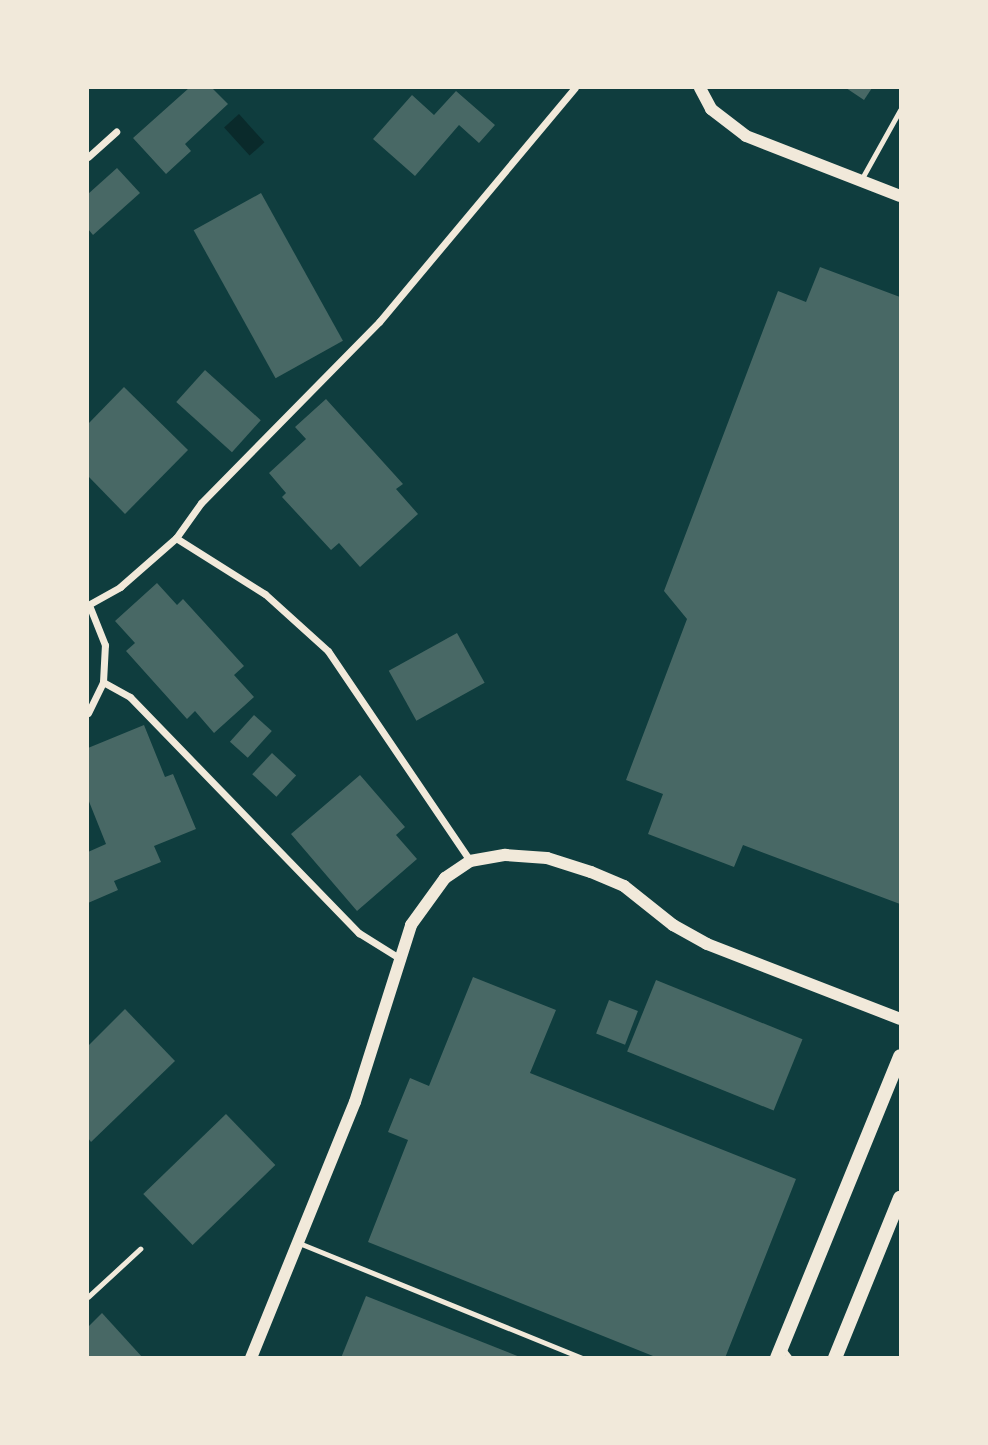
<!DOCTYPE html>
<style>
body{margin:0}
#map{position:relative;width:988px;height:1445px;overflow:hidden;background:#0f3d3e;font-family:Commissioner,sans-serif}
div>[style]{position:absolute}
.water>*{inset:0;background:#0a2a2b;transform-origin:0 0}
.building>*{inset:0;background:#486865;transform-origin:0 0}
.path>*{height:4.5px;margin:-2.25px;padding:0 2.25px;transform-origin:2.25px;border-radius:2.25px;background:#f1e9da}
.service>*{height:5px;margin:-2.5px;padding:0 2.5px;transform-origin:2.5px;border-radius:2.5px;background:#f1e9da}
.minor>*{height:7px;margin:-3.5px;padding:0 3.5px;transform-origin:3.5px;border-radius:3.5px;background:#f1e9da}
.tertiary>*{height:12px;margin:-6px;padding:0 6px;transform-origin:6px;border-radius:6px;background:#f1e9da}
.secondary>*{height:14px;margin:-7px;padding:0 7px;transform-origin:7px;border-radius:7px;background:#f1e9da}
span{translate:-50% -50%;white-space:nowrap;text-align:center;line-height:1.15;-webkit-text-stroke:6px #f1e9da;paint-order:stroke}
.frame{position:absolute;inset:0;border:89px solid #f1e9da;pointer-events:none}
</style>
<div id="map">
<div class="water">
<div style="left:239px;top:114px;width:38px;height:20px;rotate:48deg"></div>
</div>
<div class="building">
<div style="clip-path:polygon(189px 88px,212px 88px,228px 104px,185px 144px,191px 151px,166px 174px,133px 138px)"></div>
<div style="clip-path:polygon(846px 88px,872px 88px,864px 100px)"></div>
<div style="clip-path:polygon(456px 91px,495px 125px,479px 143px,459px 125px,415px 176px,373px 139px,412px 95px,434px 115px)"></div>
<div style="clip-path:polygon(117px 168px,140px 193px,93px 235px,88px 229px,88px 194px)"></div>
<div style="left:261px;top:193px;width:169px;height:77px;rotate:61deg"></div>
<div style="clip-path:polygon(820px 267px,900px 297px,900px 904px,743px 845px,734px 867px,648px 834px,663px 794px,626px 780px,687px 619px,664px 591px,778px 291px,806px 302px)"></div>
<div style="left:205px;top:370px;width:75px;height:43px;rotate:42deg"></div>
<div style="clip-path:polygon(124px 387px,188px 450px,125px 514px,88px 476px,88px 424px)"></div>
<div style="clip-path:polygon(326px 399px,403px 484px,396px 489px,418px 514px,360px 567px,339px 543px,331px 550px,282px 497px,286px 493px,269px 473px,306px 439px,295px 427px)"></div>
<div style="clip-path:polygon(157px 583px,177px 605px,183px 599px,244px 666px,234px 675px,254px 697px,214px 733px,195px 711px,187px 719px,126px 651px,135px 643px,115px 621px)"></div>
<div style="left:457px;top:633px;width:57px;height:78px;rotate:61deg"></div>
<div style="left:254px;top:715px;width:24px;height:36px;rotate:42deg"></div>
<div style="clip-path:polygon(144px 725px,165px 777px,173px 774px,196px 829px,154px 846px,161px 862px,114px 881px,118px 890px,88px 903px,88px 852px,106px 844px,88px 799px,88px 748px)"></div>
<div style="left:272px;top:753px;width:33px;height:29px;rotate:43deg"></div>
<div style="clip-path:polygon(360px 775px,405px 827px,396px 835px,417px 859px,357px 911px,291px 834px)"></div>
<div style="clip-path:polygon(473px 977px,556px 1010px,530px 1073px,796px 1179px,725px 1358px,658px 1358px,368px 1242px,408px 1140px,388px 1132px,410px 1078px,429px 1086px)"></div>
<div style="left:656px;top:980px;width:158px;height:77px;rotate:22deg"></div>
<div style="left:609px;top:1000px;width:31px;height:36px;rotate:21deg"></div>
<div style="clip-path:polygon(125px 1009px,175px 1061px,91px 1142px,88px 1138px,88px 1046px)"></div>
<div style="left:226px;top:1114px;width:71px;height:115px;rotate:46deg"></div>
<div style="clip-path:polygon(366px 1296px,520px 1357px,520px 1358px,341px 1358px)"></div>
<div style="clip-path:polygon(102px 1313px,143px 1358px,88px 1358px,88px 1327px)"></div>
</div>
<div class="path">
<div style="left:88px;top:1297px;width:71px;rotate:-42.7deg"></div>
</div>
<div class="service">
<div style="left:861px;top:180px;width:80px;rotate:-60.9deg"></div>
<div style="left:299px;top:1243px;width:305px;rotate:22.1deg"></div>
<div style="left:783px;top:1349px;width:11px;rotate:52deg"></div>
</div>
<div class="minor">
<div style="left:88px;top:157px;width:38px;rotate:-42deg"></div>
<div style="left:176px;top:538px;width:105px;rotate:32.2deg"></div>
<div style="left:265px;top:594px;width:85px;rotate:42.1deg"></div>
<div style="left:328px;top:651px;width:254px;rotate:55.9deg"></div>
<div style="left:88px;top:605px;width:37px;rotate:-29deg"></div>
<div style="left:120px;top:587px;width:74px;rotate:-41.2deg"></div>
<div style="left:176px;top:538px;width:43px;rotate:-54.5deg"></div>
<div style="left:201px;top:503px;width:254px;rotate:-45.5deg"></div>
<div style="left:379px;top:322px;width:305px;rotate:-50.1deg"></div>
<div style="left:103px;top:682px;width:31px;rotate:29deg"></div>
<div style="left:130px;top:697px;width:329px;rotate:45.9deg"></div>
<div style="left:359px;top:933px;width:47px;rotate:32deg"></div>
<div style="left:88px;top:713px;width:34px;rotate:-64deg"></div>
<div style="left:103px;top:682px;width:37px;rotate:-87deg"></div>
<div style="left:105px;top:645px;width:43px;rotate:-111.8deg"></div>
</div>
<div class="tertiary">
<div style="left:700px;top:88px;width:24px;rotate:62deg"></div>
<div style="left:711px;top:109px;width:44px;rotate:37.6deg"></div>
<div style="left:746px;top:136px;width:165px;rotate:21.3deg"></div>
<div style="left:251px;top:1358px;width:276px;rotate:-67.9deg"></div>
<div style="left:355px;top:1102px;width:186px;rotate:-72.4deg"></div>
<div style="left:411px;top:925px;width:58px;rotate:-54.1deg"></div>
<div style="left:445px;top:878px;width:30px;rotate:-34deg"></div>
<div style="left:470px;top:861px;width:36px;rotate:-10deg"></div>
<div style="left:505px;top:855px;width:42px;rotate:4.1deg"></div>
<div style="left:547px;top:858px;width:46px;rotate:17.7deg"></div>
<div style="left:591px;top:872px;width:36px;rotate:23deg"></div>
<div style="left:624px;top:886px;width:63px;rotate:38.5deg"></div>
<div style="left:673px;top:925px;width:39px;rotate:29deg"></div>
<div style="left:707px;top:944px;width:207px;rotate:21.2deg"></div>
</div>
<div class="secondary">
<div style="left:777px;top:1358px;width:326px;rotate:-67.8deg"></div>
<div style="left:835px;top:1358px;width:173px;rotate:-67.9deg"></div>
</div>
<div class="frame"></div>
</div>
